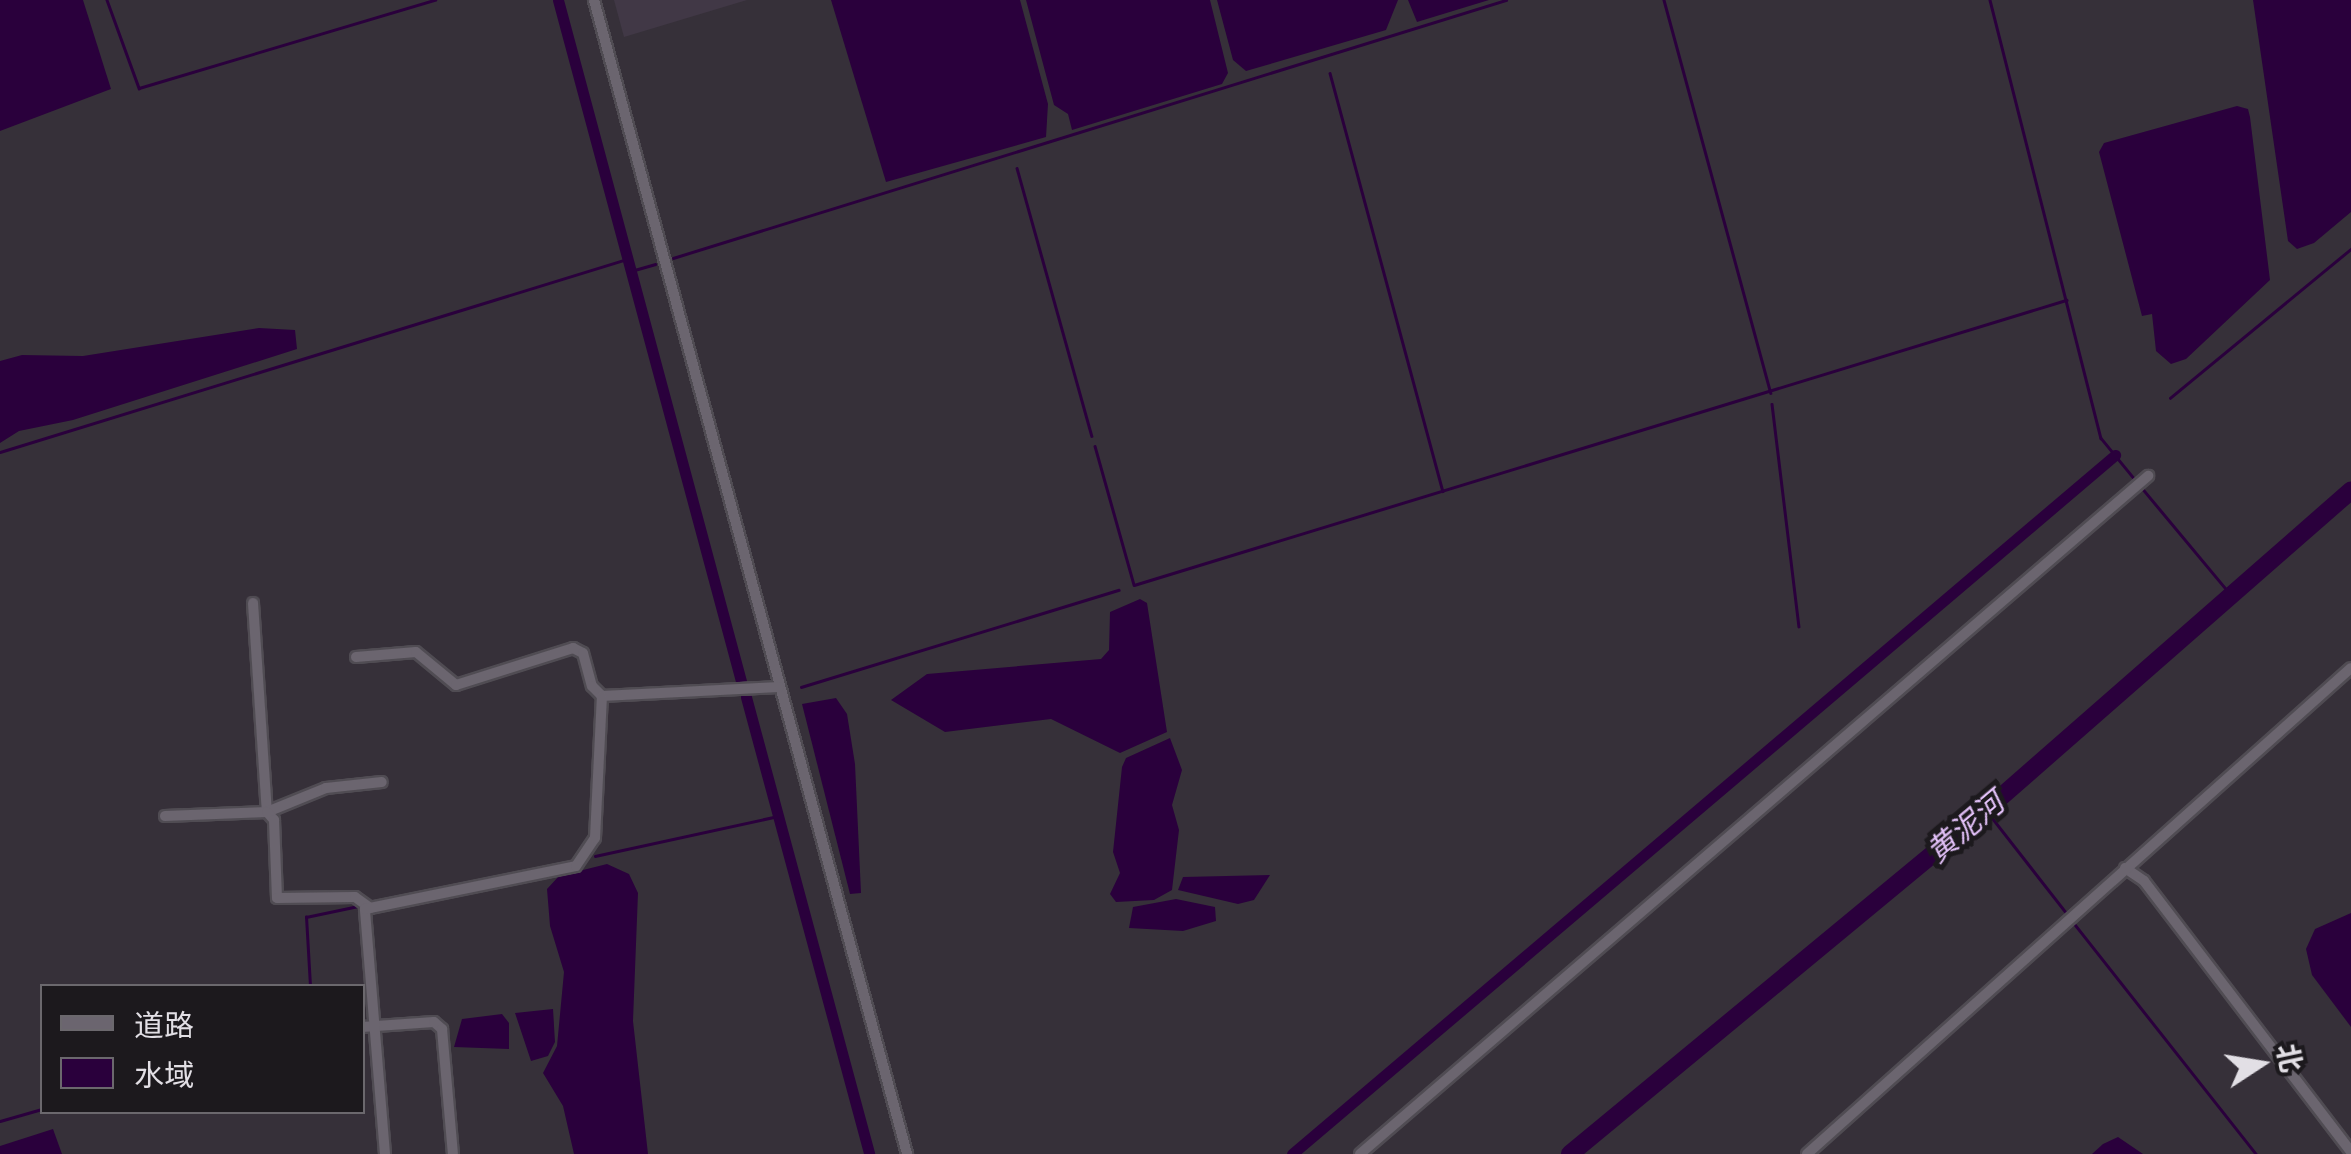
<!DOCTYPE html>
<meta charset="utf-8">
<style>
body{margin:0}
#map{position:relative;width:2351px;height:1154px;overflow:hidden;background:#363039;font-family:Manrope,"Noto Sans SC",sans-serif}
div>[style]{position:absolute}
.built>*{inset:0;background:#413846}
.water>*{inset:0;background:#2a003c}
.stream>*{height:2.5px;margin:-1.25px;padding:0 1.25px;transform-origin:1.25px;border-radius:1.25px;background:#2a003c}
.canal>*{height:11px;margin:-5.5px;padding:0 5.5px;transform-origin:5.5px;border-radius:5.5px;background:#2a003c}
.river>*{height:18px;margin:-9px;padding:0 9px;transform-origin:9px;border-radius:9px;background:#2a003c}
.roads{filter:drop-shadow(2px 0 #504c53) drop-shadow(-2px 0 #504c53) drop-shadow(0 2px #504c53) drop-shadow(0 -2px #504c53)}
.street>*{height:10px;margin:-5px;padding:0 5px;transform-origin:5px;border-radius:5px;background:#6b656f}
span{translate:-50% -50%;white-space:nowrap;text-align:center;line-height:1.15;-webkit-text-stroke:10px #1c191d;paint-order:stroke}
.water-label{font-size:30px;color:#e3c1f9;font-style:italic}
.legend{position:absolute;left:40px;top:984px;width:325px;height:130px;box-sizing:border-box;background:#1c191d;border:2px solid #6b686d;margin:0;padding:12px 18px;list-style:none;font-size:30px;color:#e2dfe5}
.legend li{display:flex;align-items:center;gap:20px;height:50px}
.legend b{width:50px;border:2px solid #6b686d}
.north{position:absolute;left:2211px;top:1014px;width:100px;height:100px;-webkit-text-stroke:8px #1c191d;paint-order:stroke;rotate:78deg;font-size:28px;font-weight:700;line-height:40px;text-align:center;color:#e2dfe5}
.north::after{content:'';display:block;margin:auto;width:35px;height:45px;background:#e2dfe5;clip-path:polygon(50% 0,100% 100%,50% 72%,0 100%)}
</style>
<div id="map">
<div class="built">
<div style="clip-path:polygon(614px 0,747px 0,624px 37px)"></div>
</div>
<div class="water">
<div style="clip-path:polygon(0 0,83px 0,111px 89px,0 131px)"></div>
<div style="clip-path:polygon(831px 0,1020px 0,1048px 104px,1046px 137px,886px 182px)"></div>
<div style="clip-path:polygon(1026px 0,1210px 0,1228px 73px,1222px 84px,1072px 130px,1068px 114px,1054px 105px)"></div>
<div style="clip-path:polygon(1217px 0,1398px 0,1386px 30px,1246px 71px,1233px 60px)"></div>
<div style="clip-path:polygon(1408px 0,1489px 0,1417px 22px)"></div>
<div style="clip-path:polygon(2253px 0,2351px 0,2351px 212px,2314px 243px,2297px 249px,2288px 241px)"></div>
<div style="clip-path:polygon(2237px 106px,2248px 109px,2250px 117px,2270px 280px,2186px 359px,2171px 364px,2156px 351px,2152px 314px,2142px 316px,2099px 152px,2104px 143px)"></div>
<div style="clip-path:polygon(259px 328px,295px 330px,297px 349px,73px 420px,19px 431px,0 443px,0 361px,22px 355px,83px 356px)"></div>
<div style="clip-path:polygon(1140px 599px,1147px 603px,1167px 732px,1120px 753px,1051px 719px,945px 732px,891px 700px,927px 674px,1101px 659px,1109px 650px,1110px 612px)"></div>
<div style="clip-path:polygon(836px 698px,847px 714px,855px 764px,861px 893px,850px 894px,802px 704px)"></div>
<div style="clip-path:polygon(1170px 738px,1182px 770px,1172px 805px,1179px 830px,1172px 890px,1154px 900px,1116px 902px,1110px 894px,1120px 873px,1113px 852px,1122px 767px,1126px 758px)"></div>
<div style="clip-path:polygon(607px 864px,629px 874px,638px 893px,633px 1021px,648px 1154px,574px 1154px,563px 1106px,543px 1073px,557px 1046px,564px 972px,550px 926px,547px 889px,559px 876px)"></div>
<div style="clip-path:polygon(1270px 875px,1254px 900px,1238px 904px,1178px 890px,1183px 877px)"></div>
<div style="clip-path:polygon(1176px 899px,1215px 907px,1216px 921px,1183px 931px,1129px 928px,1133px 907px)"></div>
<div style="clip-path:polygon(2351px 913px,2351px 1027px,2312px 975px,2306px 949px,2315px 929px)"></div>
<div style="clip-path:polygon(553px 1009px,555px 1042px,548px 1056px,531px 1061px,515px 1013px)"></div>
<div style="clip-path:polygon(502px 1014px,509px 1023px,509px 1049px,454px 1047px,462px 1019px)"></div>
<div style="clip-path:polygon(53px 1129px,62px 1154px,0 1154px,0 1146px)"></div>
<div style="clip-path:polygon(2118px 1137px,2143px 1154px,2092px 1154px,2103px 1144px)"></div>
</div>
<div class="stream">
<div style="left:107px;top:0;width:94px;rotate:70deg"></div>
<div style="left:139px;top:88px;width:309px;rotate:-16.6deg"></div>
<div style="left:1664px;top:0;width:407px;rotate:74.8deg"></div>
<div style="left:1990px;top:0;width:452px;rotate:75.8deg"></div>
<div style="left:2101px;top:438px;width:57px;rotate:50.7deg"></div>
<div style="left:1330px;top:73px;width:433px;rotate:74.9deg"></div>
<div style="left:1017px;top:168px;width:278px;rotate:74.4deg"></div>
<div style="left:673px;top:258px;width:872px;rotate:-17.21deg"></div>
<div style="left:631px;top:271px;width:25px;rotate:-16deg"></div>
<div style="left:2170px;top:398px;width:234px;rotate:-39.5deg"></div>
<div style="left:1772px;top:404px;width:224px;rotate:83.1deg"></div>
<div style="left:1095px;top:446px;width:144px;rotate:74.3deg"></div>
<div style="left:1134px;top:585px;width:975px;rotate:-17deg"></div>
<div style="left:0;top:452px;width:656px;rotate:-17.11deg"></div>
<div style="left:2142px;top:488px;width:139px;rotate:50.2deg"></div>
<div style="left:801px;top:687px;width:332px;rotate:-17deg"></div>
<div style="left:1986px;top:810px;width:133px;rotate:52deg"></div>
<div style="left:595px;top:856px;width:187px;rotate:-12.3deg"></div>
<div style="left:446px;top:887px;width:130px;rotate:-11.6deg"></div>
<div style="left:2073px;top:922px;width:295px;rotate:51.7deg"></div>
<div style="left:310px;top:986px;width:69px;rotate:-93.3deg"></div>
<div style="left:306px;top:917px;width:53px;rotate:-11.9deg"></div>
<div style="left:0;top:1121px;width:44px;rotate:-15.9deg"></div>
</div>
<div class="canal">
<div style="left:558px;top:0;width:705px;rotate:74.96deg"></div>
<div style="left:746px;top:697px;width:473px;rotate:74.9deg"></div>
<div style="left:1292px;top:1154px;width:1080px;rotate:-40.34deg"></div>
</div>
<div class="river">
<div style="left:1570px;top:1154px;width:540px;rotate:-39.59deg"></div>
<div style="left:1986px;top:810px;width:485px;rotate:-41.2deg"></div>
</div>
<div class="roads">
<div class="street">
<div style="left:594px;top:0;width:1196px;rotate:74.82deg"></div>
<div style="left:253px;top:603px;width:209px;rotate:86.2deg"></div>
<div style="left:267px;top:812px;width:64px;rotate:-22.1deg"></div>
<div style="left:326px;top:788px;width:56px;rotate:-6.1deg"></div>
<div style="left:356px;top:657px;width:60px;rotate:-4.8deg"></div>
<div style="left:416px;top:652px;width:52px;rotate:39.5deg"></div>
<div style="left:456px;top:685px;width:123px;rotate:-17.5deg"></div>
<div style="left:573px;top:648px;width:11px;rotate:27deg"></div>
<div style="left:583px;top:653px;width:34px;rotate:75deg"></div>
<div style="left:592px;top:686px;width:14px;rotate:45deg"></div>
<div style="left:602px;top:696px;width:177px;rotate:-2.9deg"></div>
<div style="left:165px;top:816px;width:102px;rotate:-2.2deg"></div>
<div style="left:267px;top:812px;width:11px;rotate:49deg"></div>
<div style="left:274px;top:820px;width:78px;rotate:87.8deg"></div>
<div style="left:277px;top:898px;width:78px;rotate:-0.7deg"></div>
<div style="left:355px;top:897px;width:19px;rotate:36deg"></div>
<div style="left:2125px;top:868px;width:23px;rotate:34deg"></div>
<div style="left:2144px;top:881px;width:341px;rotate:52.6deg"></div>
<div style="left:362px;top:1027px;width:72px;rotate:-4deg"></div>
<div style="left:434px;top:1022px;width:11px;rotate:41deg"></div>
<div style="left:442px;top:1029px;width:125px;rotate:85deg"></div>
<div style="left:385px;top:1154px;width:246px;rotate:-94.7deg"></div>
<div style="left:365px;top:909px;width:215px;rotate:-11.5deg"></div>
<div style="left:576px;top:866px;width:34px;rotate:-56deg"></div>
<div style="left:595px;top:838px;width:142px;rotate:-87.2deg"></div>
<div style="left:1360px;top:1154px;width:1040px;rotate:-40.71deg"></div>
<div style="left:1807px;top:1154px;width:729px;rotate:-41.78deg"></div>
</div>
</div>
<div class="water-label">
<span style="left:1965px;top:827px;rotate:-40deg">黄泥河</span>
</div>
<ul class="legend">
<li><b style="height:12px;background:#6b656f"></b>道路</li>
<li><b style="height:28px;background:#2a003c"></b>水域</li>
</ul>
<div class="north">北</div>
</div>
